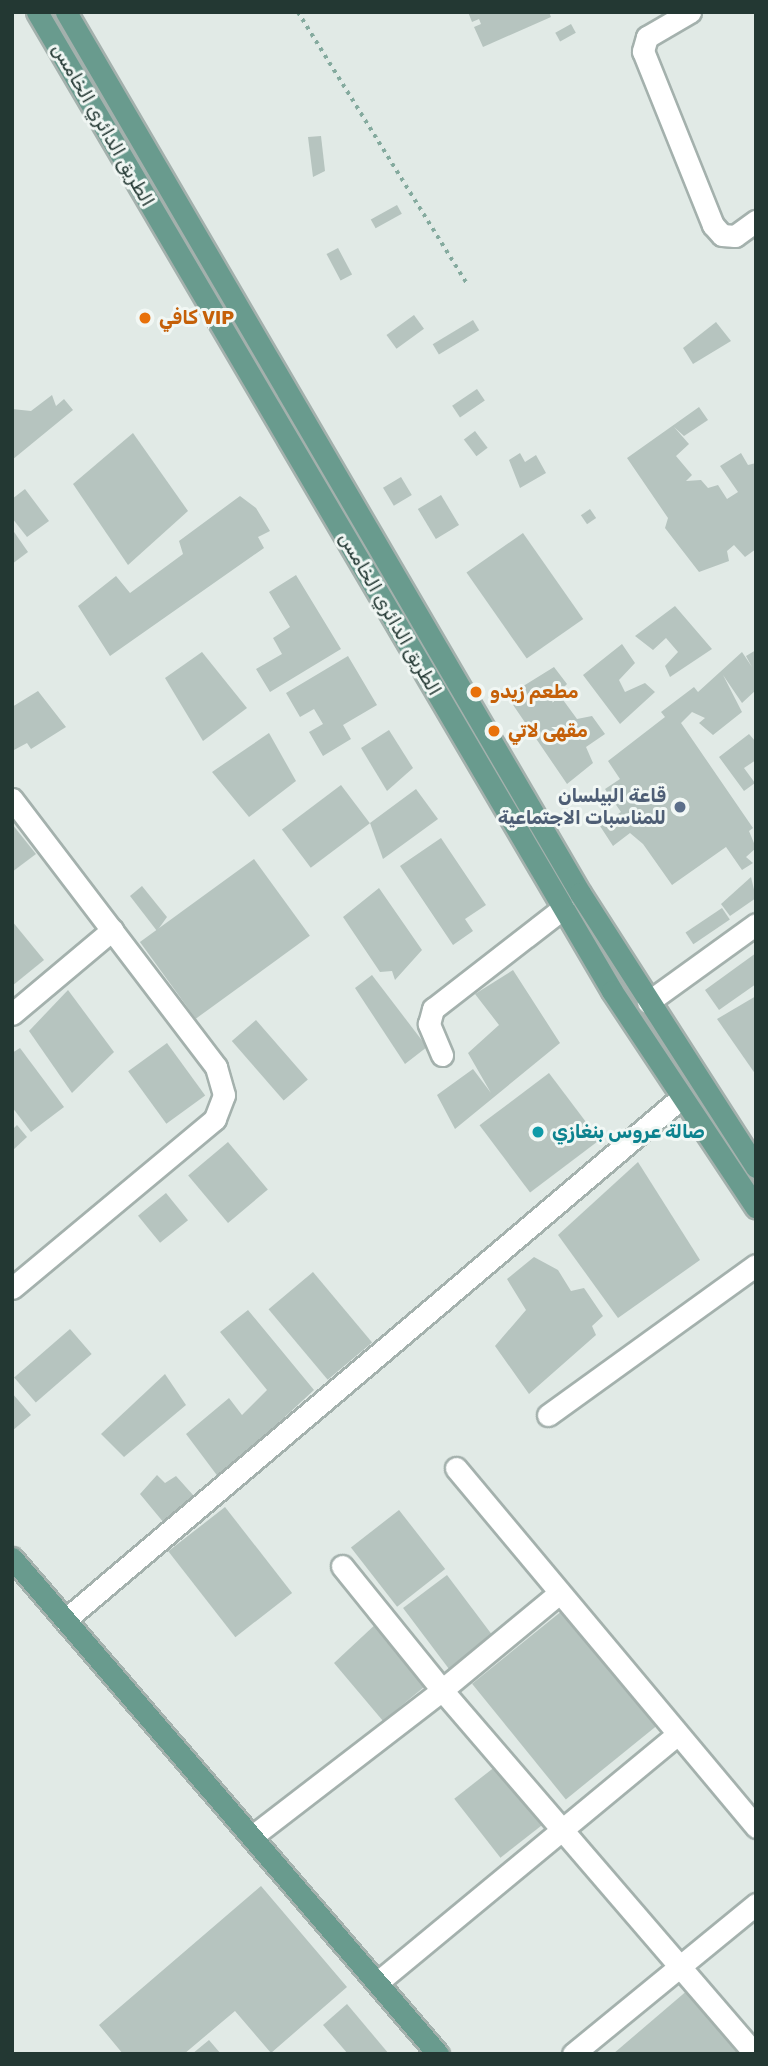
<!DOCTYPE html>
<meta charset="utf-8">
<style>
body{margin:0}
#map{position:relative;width:768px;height:2066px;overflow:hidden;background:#e1eae6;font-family:Rubik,Vazirmatn,sans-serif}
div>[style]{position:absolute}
.building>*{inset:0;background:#b6c4bf;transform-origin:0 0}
.path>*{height:3.5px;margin-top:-1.75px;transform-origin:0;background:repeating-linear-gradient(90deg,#84aa9e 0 3.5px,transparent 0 8.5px)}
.roads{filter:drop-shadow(2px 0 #a4b1ad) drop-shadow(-2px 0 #a4b1ad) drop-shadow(0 2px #a4b1ad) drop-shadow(0 -2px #a4b1ad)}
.minor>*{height:21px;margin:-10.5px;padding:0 10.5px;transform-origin:10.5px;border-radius:10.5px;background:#fff}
.major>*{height:21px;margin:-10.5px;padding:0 10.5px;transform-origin:10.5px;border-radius:10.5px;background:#699b8e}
.dots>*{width:19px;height:19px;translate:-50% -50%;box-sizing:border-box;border:4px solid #f1f7f4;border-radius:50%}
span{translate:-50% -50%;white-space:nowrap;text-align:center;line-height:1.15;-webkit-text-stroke:6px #f1f7f4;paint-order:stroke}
.street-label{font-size:19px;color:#233833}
.food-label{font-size:19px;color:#c56008;font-weight:700}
.left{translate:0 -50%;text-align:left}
.service-label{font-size:19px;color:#4e5e75;font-weight:700}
.right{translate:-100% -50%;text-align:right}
.culture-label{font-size:19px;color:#0d838f;font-weight:700}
.frame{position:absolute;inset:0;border:14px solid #233833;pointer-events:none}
</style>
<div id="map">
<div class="building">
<div style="clip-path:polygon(468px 12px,549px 12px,551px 17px,483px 47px,474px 27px,481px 24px,479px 19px,472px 22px)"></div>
<div style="left:571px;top:24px;width:10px;height:18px;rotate:61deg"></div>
<div style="clip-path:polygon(321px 136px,325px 171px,313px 177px,308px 137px)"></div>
<div style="left:397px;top:205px;width:10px;height:30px;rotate:61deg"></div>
<div style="left:338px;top:248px;width:30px;height:13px;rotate:62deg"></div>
<div style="left:414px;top:315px;width:17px;height:34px;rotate:54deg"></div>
<div style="left:473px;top:320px;width:12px;height:47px;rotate:59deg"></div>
<div style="clip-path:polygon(716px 322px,731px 341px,693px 364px,683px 348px)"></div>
<div style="left:477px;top:389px;width:14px;height:30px;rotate:56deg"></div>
<div style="clip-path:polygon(52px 395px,56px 406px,64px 399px,73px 410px,12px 460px,12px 409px,31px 411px)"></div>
<div style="clip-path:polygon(699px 407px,708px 420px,684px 436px,674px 427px,689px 444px,676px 456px,692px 475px,686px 481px,701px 480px,708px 488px,718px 485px,727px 499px,738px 492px,720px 466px,741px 453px,748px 465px,756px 463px,756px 549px,745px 557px,734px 545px,727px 551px,729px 561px,699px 572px,665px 528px,668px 518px,627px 458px)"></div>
<div style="left:475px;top:431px;width:21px;height:14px;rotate:53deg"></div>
<div style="clip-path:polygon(133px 433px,188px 511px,128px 565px,73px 484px)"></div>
<div style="clip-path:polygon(520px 453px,525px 462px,536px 455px,546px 473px,520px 488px,509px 460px)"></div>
<div style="left:401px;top:477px;width:21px;height:21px;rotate:59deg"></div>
<div style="clip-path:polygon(25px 489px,49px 521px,27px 537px,12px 518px,12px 499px)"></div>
<div style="left:441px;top:495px;width:35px;height:27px;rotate:59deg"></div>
<div style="clip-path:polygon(240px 496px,256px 508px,270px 531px,258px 537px,264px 548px,110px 656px,78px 606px,116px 576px,130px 593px,183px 554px,179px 541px)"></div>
<div style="left:590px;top:509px;width:11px;height:11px;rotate:56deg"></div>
<div style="clip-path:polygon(12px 529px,28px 552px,12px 564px)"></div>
<div style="left:523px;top:533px;width:105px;height:69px;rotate:55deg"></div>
<div style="clip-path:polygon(296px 575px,341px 649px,270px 692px,256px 669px,282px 654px,273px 638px,290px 627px,269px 592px)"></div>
<div style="clip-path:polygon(675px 606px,712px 649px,670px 677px,665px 666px,678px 652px,666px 638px,653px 650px,635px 636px)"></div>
<div style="clip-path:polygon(622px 644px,635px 663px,619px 680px,625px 692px,645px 683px,655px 692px,620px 724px,583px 675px)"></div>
<div style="clip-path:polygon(756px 650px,756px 690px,742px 703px,723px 675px,742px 712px,713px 735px,699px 723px,705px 718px,692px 712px,681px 723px,753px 828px,749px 831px,756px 848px,746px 857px,753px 863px,742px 870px,726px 847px,672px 885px,643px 844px,630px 833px,613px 846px,600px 826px,621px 812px,605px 789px,620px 779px,608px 761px,665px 717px,661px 712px,694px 687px,698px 692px,742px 652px,752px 667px,746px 656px)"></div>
<div style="clip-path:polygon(202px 652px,247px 708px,203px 741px,165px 678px)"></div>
<div style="clip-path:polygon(348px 656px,377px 705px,343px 725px,351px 739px,323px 756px,309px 732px,323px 724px,314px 709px,300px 717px,286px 693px)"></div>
<div style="clip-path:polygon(554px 667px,567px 684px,558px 693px,577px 719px,592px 716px,605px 734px,586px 747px,593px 763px,567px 784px,507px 696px)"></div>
<div style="clip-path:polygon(38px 691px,66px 727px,31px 749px,27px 743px,14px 750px,12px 707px)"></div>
<div style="clip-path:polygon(389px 730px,413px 768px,387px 791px,361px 748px)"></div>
<div style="clip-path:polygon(269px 733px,296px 781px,249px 817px,212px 772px)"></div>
<div style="clip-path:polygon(749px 734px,756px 742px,756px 760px,744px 768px,755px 783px,744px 791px,719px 757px)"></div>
<div style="left:341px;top:785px;width:48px;height:74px;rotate:53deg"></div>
<div style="clip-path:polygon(416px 789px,438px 819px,383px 859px,370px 823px)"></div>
<div style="clip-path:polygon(12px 824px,36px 854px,12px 872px)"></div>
<div style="clip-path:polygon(441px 838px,486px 905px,465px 919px,473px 931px,453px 945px,400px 866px)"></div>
<div style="left:254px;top:859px;width:95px;height:141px;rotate:54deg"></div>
<div style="clip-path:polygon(751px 877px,756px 898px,730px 916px,721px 904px)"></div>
<div style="clip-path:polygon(142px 886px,167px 917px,157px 931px,130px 896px)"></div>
<div style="clip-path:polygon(379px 888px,422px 950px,395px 980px,392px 971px,380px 972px,343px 917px)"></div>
<div style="left:722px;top:908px;width:14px;height:44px;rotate:56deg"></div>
<div style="clip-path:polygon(12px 921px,44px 960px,12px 986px)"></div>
<div style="clip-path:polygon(756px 953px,756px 984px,719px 1010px,705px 990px)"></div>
<div style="clip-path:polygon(513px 970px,560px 1043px,455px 1129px,437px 1095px,473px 1069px,491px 1093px,468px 1053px,499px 1025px,475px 994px)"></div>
<div style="clip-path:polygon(372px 975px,427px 1047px,405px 1064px,355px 988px)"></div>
<div style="clip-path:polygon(68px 990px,114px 1052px,72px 1093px,29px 1031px)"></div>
<div style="clip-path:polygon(756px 996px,756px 1075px,717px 1019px)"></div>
<div style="left:256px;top:1020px;width:79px;height:32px;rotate:49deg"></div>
<div style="left:167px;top:1043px;width:65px;height:48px;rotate:54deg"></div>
<div style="clip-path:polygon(20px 1048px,64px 1107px,31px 1132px,12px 1107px,12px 1053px)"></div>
<div style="left:549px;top:1073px;width:84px;height:87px;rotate:53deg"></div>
<div style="clip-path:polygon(17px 1125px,27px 1137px,12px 1151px,12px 1130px)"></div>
<div style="left:228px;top:1142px;width:62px;height:52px;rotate:50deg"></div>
<div style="clip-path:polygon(638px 1162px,700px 1260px,618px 1318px,558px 1235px)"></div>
<div style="left:166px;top:1193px;width:35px;height:36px;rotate:51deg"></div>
<div style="clip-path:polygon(534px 1257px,558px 1270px,571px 1291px,584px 1288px,603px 1316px,592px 1326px,596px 1335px,529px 1394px,495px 1346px,526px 1310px,507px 1279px)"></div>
<div style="left:313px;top:1272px;width:92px;height:58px;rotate:50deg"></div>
<div style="clip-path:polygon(248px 1310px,314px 1390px,219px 1478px,186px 1434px,229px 1398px,242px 1415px,267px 1390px,220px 1332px)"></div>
<div style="left:70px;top:1329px;width:33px;height:74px;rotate:49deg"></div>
<div style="clip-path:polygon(165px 1374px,186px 1405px,124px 1457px,101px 1434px)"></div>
<div style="clip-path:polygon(12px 1393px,31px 1415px,12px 1431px)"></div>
<div style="clip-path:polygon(157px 1475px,165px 1483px,176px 1476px,193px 1495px,164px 1523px,140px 1494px)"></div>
<div style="left:225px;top:1507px;width:109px;height:72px;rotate:52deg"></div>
<div style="left:399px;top:1510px;width:75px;height:61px;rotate:52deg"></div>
<div style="left:447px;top:1575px;width:76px;height:55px;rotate:53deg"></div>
<div style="left:563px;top:1610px;width:149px;height:117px;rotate:51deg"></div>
<div style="clip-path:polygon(378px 1622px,424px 1687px,383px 1721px,334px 1663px)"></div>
<div style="left:496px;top:1766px;width:75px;height:53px;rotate:52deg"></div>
<div style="clip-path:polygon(261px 1886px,347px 1987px,271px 2053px,235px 2011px,184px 2054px,123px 2054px,99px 2025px)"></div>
<div style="clip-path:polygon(689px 1989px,740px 2049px,734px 2054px,613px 2054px)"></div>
<div style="clip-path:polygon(347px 2004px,389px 2054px,348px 2054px,323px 2025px)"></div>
<div style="clip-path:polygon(209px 2040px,221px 2054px,192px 2054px)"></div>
</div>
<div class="path">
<div style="left:298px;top:12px;width:319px;rotate:58.1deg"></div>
</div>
<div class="roads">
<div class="minor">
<div style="left:690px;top:12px;width:50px;rotate:149.8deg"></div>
<div style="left:647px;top:37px;width:15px;rotate:106deg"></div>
<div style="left:643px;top:51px;width:188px;rotate:68.1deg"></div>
<div style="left:713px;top:225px;width:13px;rotate:48deg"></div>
<div style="left:722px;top:235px;width:13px;rotate:4deg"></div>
<div style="left:735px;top:236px;width:26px;rotate:-36deg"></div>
<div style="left:12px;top:799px;width:337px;rotate:52.7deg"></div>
<div style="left:216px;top:1067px;width:29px;rotate:74deg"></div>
<div style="left:224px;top:1095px;width:26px;rotate:111deg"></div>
<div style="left:215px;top:1119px;width:264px;rotate:140.2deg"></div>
<div style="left:648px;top:1002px;width:133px;rotate:-35.8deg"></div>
<div style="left:12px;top:1014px;width:131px;rotate:-40deg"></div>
<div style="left:442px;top:1055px;width:34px;rotate:-113deg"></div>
<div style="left:429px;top:1024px;width:16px;rotate:-75deg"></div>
<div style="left:433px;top:1009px;width:165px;rotate:-37.8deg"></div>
<div style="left:548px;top:1415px;width:256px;rotate:-35.8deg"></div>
<div style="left:456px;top:1468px;width:468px;rotate:50.1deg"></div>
<div style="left:342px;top:1566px;width:159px;rotate:51.1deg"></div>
<div style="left:442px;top:1690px;width:480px;rotate:49.3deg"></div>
<div style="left:65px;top:1620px;width:807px;rotate:-40.28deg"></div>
<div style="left:254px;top:1835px;width:237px;rotate:-37.6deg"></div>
<div style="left:442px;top:1690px;width:151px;rotate:-39.6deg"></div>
<div style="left:378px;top:1982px;width:388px;rotate:-39.6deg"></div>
<div style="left:573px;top:2054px;width:237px;rotate:-39.3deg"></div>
</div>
<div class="major">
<div style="left:37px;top:12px;width:1135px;rotate:59.57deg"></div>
<div style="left:612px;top:991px;width:260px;rotate:56.4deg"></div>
<div style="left:66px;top:12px;width:1020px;rotate:59.74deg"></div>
<div style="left:580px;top:893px;width:326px;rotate:57.3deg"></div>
<div style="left:12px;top:1558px;width:654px;rotate:49.34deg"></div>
</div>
</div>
<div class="dots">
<div style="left:145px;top:318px;background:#e8710a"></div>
<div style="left:476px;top:692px;background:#e8710a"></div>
<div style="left:494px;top:731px;background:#e8710a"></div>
<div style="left:680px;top:807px;background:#5c6f8a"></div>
<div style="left:538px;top:1132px;background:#0f9aa8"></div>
</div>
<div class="street-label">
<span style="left:103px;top:125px;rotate:60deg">الطريق الدائري الخامس</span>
<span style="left:390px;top:614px;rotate:60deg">الطريق الدائري الخامس</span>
</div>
<div class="food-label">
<span class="left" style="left:159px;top:318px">كافي VIP</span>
<span class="left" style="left:490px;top:692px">مطعم زيدو</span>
<span class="left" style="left:508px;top:731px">مقهى لاتي</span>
</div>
<div class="service-label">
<span class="right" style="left:666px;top:807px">قاعة البيلسان<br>للمناسبات الاجتماعية</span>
</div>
<div class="culture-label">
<span class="left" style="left:552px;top:1132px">صالة عروس بنغازي</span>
</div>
<div class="frame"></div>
</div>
